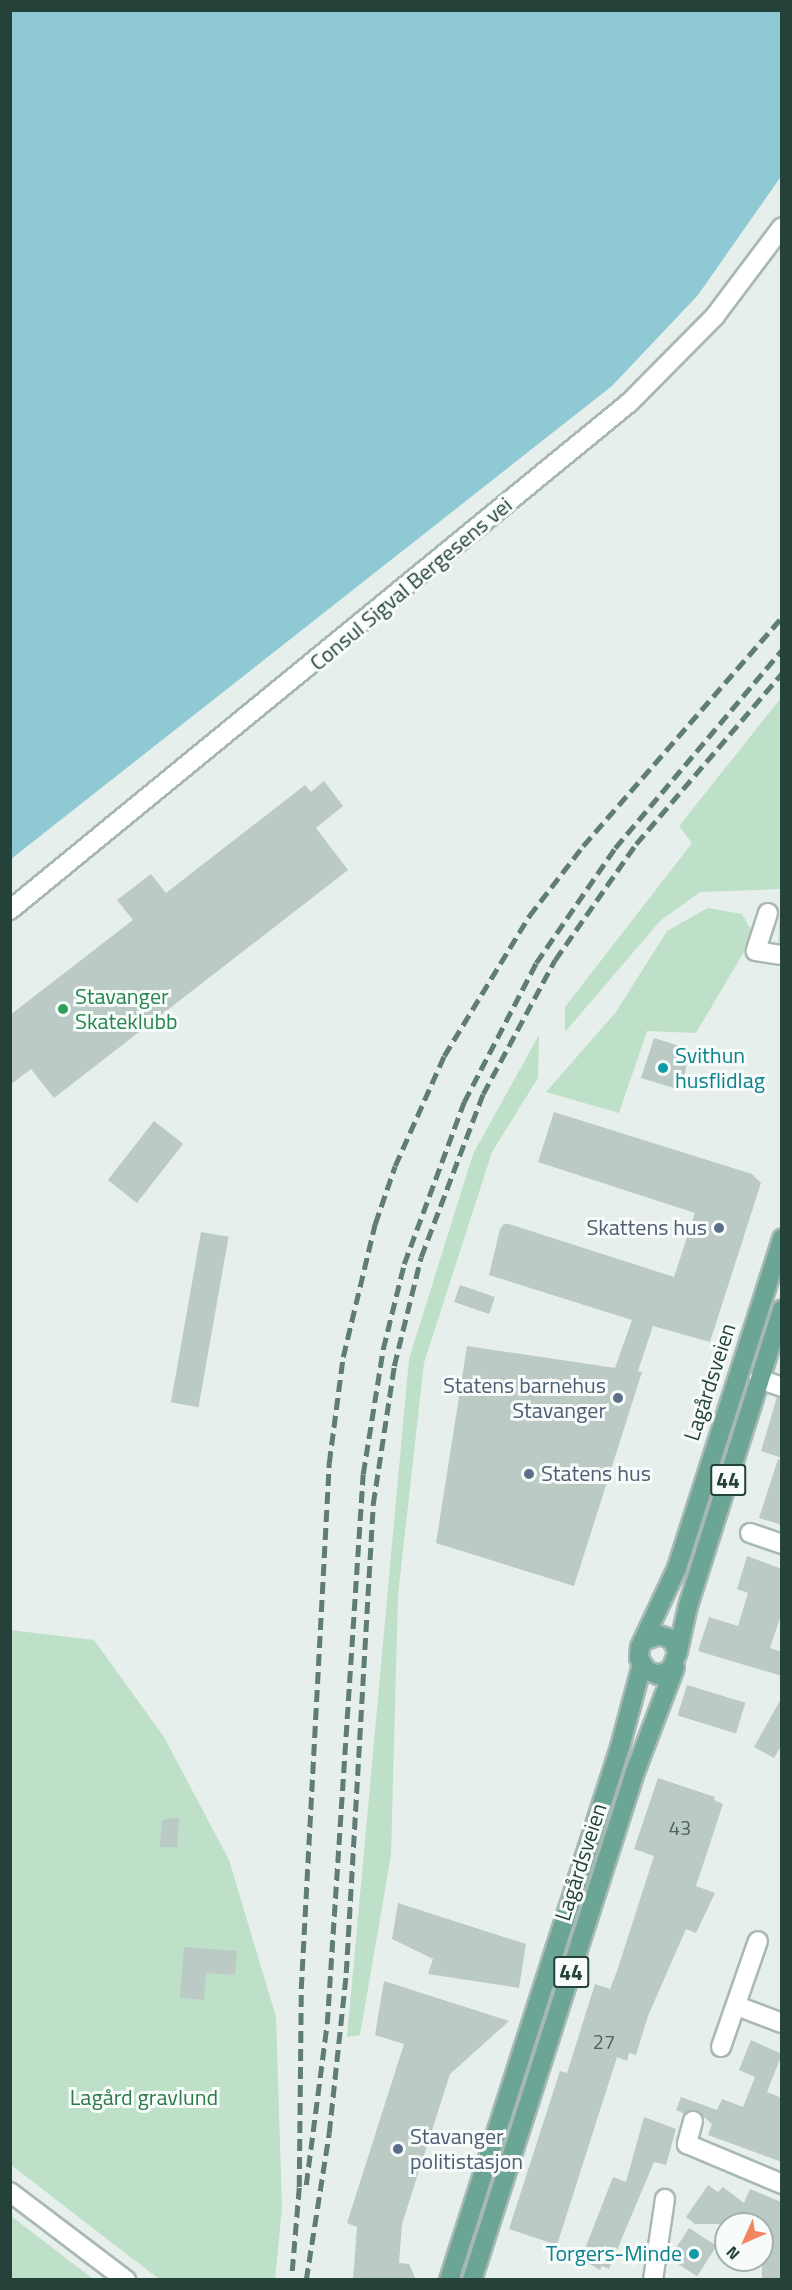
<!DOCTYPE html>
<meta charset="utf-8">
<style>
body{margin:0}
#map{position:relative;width:792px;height:2290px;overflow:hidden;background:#e6efeb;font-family:"Titillium Web",sans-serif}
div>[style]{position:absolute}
.green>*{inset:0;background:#bfe0c8}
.water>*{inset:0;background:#8ec9d4}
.building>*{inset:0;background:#bbcac4;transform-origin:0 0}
.roads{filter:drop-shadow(2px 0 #a8b8b2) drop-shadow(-2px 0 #a8b8b2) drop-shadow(0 2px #a8b8b2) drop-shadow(0 -2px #a8b8b2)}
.minor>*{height:18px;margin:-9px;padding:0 9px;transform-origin:9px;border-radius:9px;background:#fff}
.tertiary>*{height:18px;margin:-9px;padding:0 9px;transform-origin:9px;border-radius:9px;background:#fff}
.primary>*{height:18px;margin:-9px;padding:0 9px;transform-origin:9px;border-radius:9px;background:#6aa596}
.rail>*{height:4.5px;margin-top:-2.25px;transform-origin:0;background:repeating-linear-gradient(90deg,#5f7d75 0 12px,transparent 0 18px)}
.dots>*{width:16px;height:16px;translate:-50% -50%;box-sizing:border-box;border:3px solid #f7fbf9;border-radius:50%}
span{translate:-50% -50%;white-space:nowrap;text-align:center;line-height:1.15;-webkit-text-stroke:6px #f7fbf9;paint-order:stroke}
.number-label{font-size:20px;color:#4a645c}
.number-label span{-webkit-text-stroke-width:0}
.shield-label span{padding:2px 4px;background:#f7fbf9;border:2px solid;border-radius:4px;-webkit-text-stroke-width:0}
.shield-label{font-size:21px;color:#24423a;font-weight:700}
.street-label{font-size:22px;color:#24423a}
.leisure-label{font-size:22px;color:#27864d}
.left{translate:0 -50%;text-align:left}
.culture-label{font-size:22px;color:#0d838f}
.right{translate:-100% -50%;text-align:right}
.service-label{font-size:22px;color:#4e5e75}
.park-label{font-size:22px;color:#2d7a4b}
.frame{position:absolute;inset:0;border:12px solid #24423a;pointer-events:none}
.north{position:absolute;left:714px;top:2212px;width:60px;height:60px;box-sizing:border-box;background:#f7fbf9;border:2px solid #a3b1ad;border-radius:50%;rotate:225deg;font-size:16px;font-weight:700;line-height:24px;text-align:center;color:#24423a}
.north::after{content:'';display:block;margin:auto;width:21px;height:27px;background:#f4845f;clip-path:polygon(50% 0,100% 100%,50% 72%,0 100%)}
</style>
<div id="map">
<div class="green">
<div style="clip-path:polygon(781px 698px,781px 945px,778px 945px,781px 889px,700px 892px,660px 921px,565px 1032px,565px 1007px,692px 843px,679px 826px)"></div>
<div style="clip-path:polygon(708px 908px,742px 914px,754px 935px,696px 1033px,647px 1031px,619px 1113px,546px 1092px,616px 1012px,667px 931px)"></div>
<div style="clip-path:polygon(539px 1035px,538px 1078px,492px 1152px,424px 1363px,398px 1595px,391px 1855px,360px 2035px,347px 2037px,409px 1359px,473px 1154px)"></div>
<div style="clip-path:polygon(10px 1630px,94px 1640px,164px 1737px,229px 1860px,276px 2017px,282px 2208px,275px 2279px,159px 2279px,11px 2165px)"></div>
<div style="clip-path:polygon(11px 2216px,93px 2279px,11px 2279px)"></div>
</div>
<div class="water">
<div style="clip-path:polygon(11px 10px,781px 11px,782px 175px,698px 295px,612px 386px,11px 859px)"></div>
</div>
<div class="building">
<div style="clip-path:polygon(324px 781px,343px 806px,316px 828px,348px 870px,54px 1098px,31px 1069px,10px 1085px,10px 1015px,133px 920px,117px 900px,151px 874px,166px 893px,305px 785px,311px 792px)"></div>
<div style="clip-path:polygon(654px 1038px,689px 1049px,684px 1079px,680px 1078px,677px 1089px,641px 1078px)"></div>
<div style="clip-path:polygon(554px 1112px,752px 1174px,761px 1183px,710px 1342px,653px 1326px,638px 1371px,642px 1372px,574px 1586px,436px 1543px,467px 1346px,615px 1368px,632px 1320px,489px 1275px,500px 1229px,504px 1224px,509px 1224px,674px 1277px,695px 1213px,538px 1162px)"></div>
<div style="left:154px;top:1121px;width:37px;height:75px;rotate:38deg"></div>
<div style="left:201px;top:1232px;width:28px;height:173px;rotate:10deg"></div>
<div style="left:460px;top:1285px;width:37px;height:18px;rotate:19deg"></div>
<div style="clip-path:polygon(777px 1397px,782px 1398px,782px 1458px,761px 1451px)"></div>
<div style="clip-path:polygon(778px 1459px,782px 1460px,782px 1525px,759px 1518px)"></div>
<div style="clip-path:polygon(747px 1556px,782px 1569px,782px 1612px,770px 1648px,782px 1652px,782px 1676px,698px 1651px,709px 1617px,738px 1626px,748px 1593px,737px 1589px)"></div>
<div style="left:687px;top:1685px;width:61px;height:32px;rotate:17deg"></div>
<div style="clip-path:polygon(782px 1697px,782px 1744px,774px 1758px,754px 1747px)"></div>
<div style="clip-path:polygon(658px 1778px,715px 1797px,714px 1800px,723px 1804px,696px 1886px,715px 1893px,696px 1933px,686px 1929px,648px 2016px,636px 2055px,629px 2053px,627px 2061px,617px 2057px,557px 2245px,509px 2229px,560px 2071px,567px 2073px,595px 1984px,610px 1989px,617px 1971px,654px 1856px,634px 1849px)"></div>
<div style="clip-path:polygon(179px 1817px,177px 1847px,160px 1847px,162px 1820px)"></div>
<div style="clip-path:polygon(398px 1903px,526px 1944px,519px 1988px,428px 1974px,433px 1959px,392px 1939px)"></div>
<div style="clip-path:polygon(184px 1947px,237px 1951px,235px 1975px,206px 1973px,204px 2000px,180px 1998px)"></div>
<div style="clip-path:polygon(384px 1981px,509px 2021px,450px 2074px,402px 2224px,399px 2263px,409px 2264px,416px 2280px,353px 2280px,357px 2227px,347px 2223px,404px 2044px,375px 2035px)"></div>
<div style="clip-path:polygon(751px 2040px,782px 2054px,767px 2092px,782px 2098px,782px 2162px,708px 2135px,712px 2124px,696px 2110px,685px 2114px,676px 2110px,681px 2097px,717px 2110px,722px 2099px,743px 2107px,755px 2077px,739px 2070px)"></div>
<div style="clip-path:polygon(644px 2117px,676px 2129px,666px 2165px,654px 2162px,609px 2269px,602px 2266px,600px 2270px,581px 2259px,613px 2177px,626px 2182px)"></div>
<div style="clip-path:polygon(708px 2185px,718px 2192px,723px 2187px,744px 2203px,750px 2189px,781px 2202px,782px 2280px,762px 2280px,762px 2224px,695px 2224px,686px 2217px)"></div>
<div style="left:689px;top:2228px;width:33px;height:36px;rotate:33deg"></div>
</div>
<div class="roads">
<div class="minor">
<div style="left:768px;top:913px;width:40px;rotate:108deg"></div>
<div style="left:756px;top:951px;width:26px;rotate:9deg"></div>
<div style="left:759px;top:1379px;width:24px;rotate:19deg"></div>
<div style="left:750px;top:1533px;width:34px;rotate:19deg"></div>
<div style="left:737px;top:2006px;width:48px;rotate:20.7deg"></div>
<div style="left:721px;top:2047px;width:112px;rotate:-70.8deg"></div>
<div style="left:693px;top:2121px;width:24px;rotate:105deg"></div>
<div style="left:687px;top:2144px;width:103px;rotate:22.8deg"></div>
<div style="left:653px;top:2280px;width:82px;rotate:-81.6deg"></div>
</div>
<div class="tertiary">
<div style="left:10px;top:910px;width:802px;rotate:-39.33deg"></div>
<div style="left:630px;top:402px;width:121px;rotate:-45.3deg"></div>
<div style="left:715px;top:316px;width:111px;rotate:-53deg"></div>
<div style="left:10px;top:2192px;width:146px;rotate:37.2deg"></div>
</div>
<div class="primary">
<div style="left:644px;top:1641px;width:16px;rotate:-22deg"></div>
<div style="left:659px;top:1635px;width:13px;rotate:18deg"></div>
<div style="left:671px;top:1639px;width:14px;rotate:60deg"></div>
<div style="left:678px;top:1651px;width:20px;rotate:110deg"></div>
<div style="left:671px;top:1670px;width:14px;rotate:159deg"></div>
<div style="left:658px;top:1675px;width:13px;rotate:-157deg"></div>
<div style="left:646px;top:1670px;width:14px;rotate:-120deg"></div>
<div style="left:639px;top:1658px;width:11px;rotate:-85deg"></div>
<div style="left:640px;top:1647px;width:87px;rotate:-64.9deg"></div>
<div style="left:677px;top:1568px;width:346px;rotate:-72.3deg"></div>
<div style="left:678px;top:1651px;width:46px;rotate:-77.5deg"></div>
<div style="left:688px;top:1606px;width:311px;rotate:-72.4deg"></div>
<div style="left:449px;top:2280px;width:560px;rotate:-72.21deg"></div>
<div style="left:620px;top:1747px;width:85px;rotate:-75deg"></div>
<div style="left:472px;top:2280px;width:534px;rotate:-72.21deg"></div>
<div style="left:635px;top:1772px;width:112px;rotate:-69.1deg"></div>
</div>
</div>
<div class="rail">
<div style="left:306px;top:2185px;width:162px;rotate:-82.6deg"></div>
<div style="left:327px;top:2024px;width:551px;rotate:-86.26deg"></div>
<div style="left:363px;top:1474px;width:127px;rotate:-80.9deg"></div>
<div style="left:383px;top:1349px;width:88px;rotate:-76.1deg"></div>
<div style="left:404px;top:1264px;width:173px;rotate:-69.7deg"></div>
<div style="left:464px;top:1102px;width:157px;rotate:-62.6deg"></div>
<div style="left:536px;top:963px;width:140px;rotate:-55.5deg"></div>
<div style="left:615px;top:848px;width:259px;rotate:-49.9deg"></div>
<div style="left:292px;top:2271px;width:84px;rotate:-85.2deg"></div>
<div style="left:299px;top:2187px;width:198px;rotate:-89.4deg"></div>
<div style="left:301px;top:1989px;width:527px;rotate:-86.95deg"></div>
<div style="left:329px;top:1463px;width:107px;rotate:-82.5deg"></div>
<div style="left:343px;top:1357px;width:137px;rotate:-76.5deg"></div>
<div style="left:375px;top:1224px;width:61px;rotate:-71deg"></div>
<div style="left:395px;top:1166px;width:120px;rotate:-66deg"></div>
<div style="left:444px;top:1056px;width:164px;rotate:-58.7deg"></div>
<div style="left:529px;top:916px;width:88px;rotate:-52.4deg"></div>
<div style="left:583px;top:846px;width:303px;rotate:-49deg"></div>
<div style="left:306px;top:2280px;width:149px;rotate:-81.1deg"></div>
<div style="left:329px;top:2133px;width:161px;rotate:-83.9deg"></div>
<div style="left:346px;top:1973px;width:470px;rotate:-86.7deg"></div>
<div style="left:373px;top:1504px;width:140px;rotate:-81.3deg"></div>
<div style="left:394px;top:1366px;width:112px;rotate:-76.1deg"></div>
<div style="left:421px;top:1257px;width:174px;rotate:-69.2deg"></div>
<div style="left:483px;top:1094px;width:152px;rotate:-61.8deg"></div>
<div style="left:555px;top:960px;width:141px;rotate:-55.1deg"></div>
<div style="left:636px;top:844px;width:225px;rotate:-49.5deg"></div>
</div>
<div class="dots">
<div style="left:63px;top:1009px;background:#2e9e5b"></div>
<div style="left:663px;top:1068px;background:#0f9aa8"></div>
<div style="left:719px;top:1228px;background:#5c6f8a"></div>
<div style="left:618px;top:1398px;background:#5c6f8a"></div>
<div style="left:529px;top:1474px;background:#5c6f8a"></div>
<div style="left:398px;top:2149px;background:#5c6f8a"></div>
<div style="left:694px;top:2254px;background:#0f9aa8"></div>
</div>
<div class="number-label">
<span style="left:680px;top:1827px">43</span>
<span style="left:604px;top:2041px">27</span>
</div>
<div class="shield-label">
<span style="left:728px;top:1480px">44</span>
<span style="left:571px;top:1972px">44</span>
</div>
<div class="street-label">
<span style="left:411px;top:584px;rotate:-40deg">Consul Sigval Bergesens vei</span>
<span style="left:710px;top:1382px;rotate:-72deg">Lagårdsveien</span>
<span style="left:581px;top:1862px;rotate:-72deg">Lagårdsveien</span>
</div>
<div class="leisure-label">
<span class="left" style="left:75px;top:1009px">Stavanger<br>Skateklubb</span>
</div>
<div class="culture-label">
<span class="left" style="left:675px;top:1068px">Svithun<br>husflidlag</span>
<span class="right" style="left:682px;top:2254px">Torgers-Minde</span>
</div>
<div class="service-label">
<span class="right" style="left:707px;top:1228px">Skattens hus</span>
<span class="right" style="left:606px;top:1398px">Statens barnehus<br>Stavanger</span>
<span class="left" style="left:541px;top:1474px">Statens hus</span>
<span class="left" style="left:410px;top:2149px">Stavanger<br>politistasjon</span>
</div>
<div class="park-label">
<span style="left:144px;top:2098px">Lagård gravlund</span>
</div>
<div class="frame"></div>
<div class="north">N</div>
</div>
